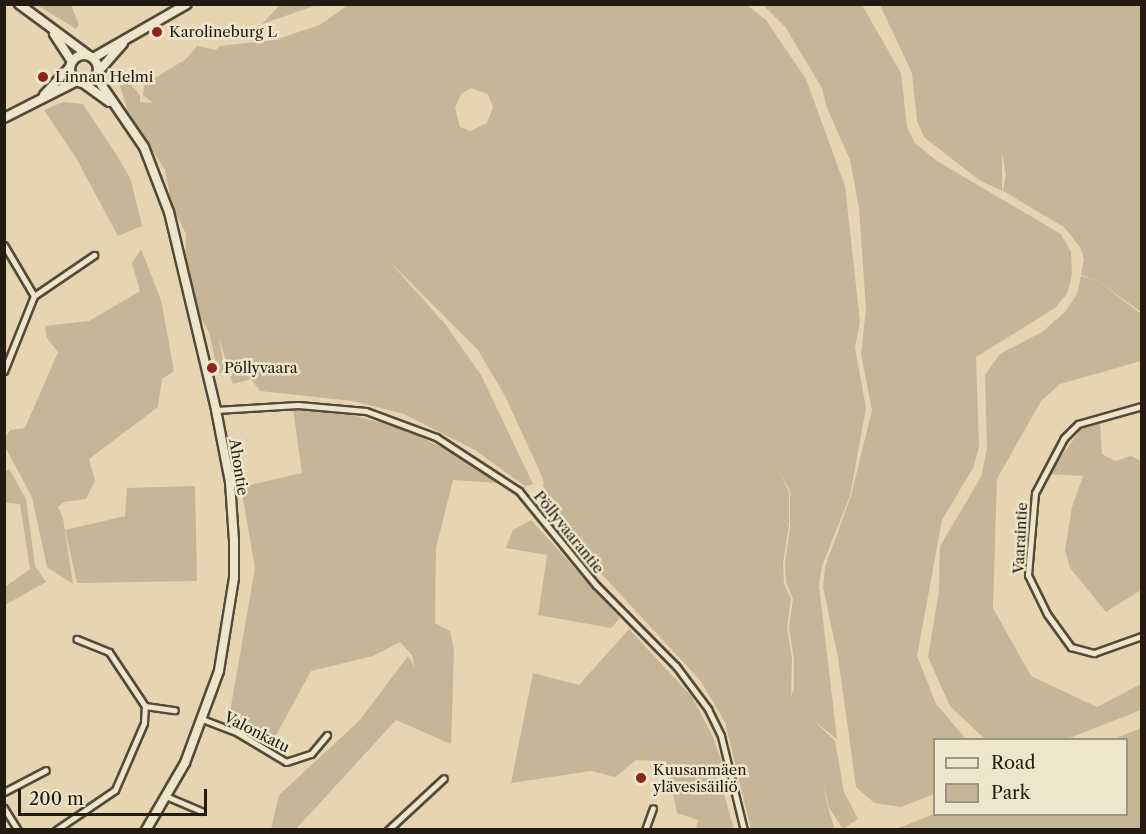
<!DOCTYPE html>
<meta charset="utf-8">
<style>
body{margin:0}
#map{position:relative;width:1146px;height:834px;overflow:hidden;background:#e7d5b1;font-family:"Libre Caslon Text",serif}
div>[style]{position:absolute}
.green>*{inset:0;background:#c6b596}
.roads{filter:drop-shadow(2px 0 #544a38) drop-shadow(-2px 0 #544a38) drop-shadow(0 2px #544a38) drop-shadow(0 -2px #544a38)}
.street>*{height:5px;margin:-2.5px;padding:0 2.5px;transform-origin:2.5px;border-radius:2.5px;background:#efe4cc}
.secondary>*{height:8px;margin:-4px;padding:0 4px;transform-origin:4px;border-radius:4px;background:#efe4cc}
.secondary>.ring{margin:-4px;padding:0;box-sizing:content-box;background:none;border:8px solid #efe4cc;border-radius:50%}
.dots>*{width:16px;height:16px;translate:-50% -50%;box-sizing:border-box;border:3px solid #efe4cc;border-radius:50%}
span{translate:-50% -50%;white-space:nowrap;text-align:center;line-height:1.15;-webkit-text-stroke:5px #efe4cc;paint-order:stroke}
.poi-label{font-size:15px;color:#231b10}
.left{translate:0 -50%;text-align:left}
.street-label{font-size:15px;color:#231b10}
.frame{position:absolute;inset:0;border:6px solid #231b10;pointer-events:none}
.legend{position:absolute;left:933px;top:738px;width:195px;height:78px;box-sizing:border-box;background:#efe4cc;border:2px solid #9d9481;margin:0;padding:8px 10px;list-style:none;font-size:18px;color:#231b10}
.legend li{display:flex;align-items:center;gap:12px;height:30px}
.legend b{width:30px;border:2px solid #9d9481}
.scale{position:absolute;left:18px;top:789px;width:189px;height:27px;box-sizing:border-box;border:3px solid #231b10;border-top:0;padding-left:8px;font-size:18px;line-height:21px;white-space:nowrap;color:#231b10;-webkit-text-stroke:4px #efe4cc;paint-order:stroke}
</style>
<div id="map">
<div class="green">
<div style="clip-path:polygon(37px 5px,71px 5px,79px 25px,76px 29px)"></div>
<div style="clip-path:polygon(280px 5px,280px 4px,317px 5px,262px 24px)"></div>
<div style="clip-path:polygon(evenodd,747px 5px,766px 20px,806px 79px,845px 186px,860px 322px,855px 347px,866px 408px,850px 496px,822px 566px,819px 586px,837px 739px,814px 721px,835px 741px,844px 792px,858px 819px,843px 829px,829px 808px,822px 776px,828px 808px,835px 829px,751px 829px,725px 722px,700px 680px,580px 551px,564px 526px,578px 527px,563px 525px,540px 495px,544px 483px,541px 474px,505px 396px,478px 350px,387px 259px,446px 325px,481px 375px,533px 484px,525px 486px,475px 450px,404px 414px,353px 401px,260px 391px,251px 379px,233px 384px,218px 335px,226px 373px,218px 373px,209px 332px,198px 314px,185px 260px,186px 234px,172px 206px,165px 170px,128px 112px,120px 86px,125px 78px,140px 95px,140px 102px,153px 103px,143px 95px,144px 85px,186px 59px,197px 46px,216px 50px,220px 46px,274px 40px,320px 25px,348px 5px,747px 5px,471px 88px,488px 94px,493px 107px,487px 123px,470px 131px,460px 127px,455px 108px,461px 94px,471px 88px,747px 5px,778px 469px,790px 491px,790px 528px,785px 563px,786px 582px,793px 599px,789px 628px,794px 659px,794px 689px,791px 696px,792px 659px,787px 628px,791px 599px,784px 583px,783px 563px,789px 526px,780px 516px,789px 525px,789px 492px,778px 469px)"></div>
<div style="clip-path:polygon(763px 5px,862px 5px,901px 73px,907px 127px,915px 143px,937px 161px,1061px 234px,1071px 252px,1072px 275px,1067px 294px,1055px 308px,976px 357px,979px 447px,973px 468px,942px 520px,917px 656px,936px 704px,966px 739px,934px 740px,934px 794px,901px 807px,874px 803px,856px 787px,838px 657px,823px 587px,825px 567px,851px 496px,872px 410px,861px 355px,866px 309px,859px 208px,850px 160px,827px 108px,822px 88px,786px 28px)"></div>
<div style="clip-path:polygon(880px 5px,1141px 5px,1141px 312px,1098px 281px,1081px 275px,1084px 259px,1080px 247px,1064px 227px,1003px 191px,1006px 175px,1002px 153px,1002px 191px,979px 180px,924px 137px,917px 121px,912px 73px)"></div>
<div style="clip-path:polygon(63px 102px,83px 104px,114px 151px,130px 178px,142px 226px,118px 236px,75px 156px,44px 110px)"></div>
<div style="clip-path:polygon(141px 249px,161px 300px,174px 371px,162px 379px,158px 407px,89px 459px,95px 481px,86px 499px,64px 502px,58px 507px,63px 518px,73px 584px,47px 567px,32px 497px,5px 447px,5px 438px,10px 430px,25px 428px,58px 352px,47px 338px,45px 326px,89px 321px,140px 291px,132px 263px)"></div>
<div style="clip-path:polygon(1081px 276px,1098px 281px,1141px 314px,1141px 361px,1060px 384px,1041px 401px,997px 479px,993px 608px,1031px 676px,1097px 707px,1141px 684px,1141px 710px,1067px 739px,985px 739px,950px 706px,928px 657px,939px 591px,940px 546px,981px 477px,987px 448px,985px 375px,1000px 354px,1042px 332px,1065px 312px,1077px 294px)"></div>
<div style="clip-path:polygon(293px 409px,352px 415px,405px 429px,459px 456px,497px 483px,453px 480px,436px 548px,435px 623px,450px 631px,454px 649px,451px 744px,396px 720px,296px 829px,271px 829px,279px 795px,360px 720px,408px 656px,415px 668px,412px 655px,400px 642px,373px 656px,311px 671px,275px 737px,230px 712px,255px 568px,241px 487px,302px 473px)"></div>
<div style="clip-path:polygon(1100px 424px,1102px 454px,1115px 461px,1131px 456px,1141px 461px,1141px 590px,1106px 612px,1070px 568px,1065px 550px,1072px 507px,1083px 476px,1048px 474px,1082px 428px)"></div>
<div style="clip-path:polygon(9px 469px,26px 499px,35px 566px,46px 582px,5px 605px,5px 587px,30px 569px,20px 504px,5px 503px,5px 472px)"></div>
<div style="clip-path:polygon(195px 486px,197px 581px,77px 583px,65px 530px,125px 516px,127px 488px)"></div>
<div style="clip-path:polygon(531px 520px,620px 618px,611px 628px,538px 615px,547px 555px,506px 548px,513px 530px)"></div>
<div style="clip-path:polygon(629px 629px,692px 697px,712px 735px,721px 759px,722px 787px,734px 829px,696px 829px,698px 820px,677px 813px,668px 769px,661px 761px,636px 760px,615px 777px,591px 771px,511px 783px,533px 673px,579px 685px)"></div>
<div style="clip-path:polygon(1141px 728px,1141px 829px,896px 829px,934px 814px,1126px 814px,1126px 740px,1114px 739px)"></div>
</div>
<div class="roads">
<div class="street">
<div style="left:4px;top:245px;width:59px;rotate:59.5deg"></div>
<div style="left:4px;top:371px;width:81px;rotate:-68.2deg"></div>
<div style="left:34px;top:296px;width:73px;rotate:-34.3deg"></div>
<div style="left:1142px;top:406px;width:66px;rotate:164.3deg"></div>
<div style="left:1078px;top:424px;width:20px;rotate:135deg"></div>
<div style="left:1064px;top:438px;width:62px;rotate:117.8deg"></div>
<div style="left:1035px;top:493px;width:82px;rotate:94.9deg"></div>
<div style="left:1028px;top:575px;width:43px;rotate:64deg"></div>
<div style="left:1047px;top:614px;width:41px;rotate:54deg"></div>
<div style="left:1071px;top:647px;width:24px;rotate:15deg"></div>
<div style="left:1094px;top:653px;width:51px;rotate:-19.5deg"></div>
<div style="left:216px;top:410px;width:82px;rotate:-3.5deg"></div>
<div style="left:298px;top:405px;width:68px;rotate:5deg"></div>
<div style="left:366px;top:411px;width:75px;rotate:20.4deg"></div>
<div style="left:436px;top:437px;width:99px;rotate:33deg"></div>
<div style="left:519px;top:491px;width:122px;rotate:50.7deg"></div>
<div style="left:596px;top:585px;width:114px;rotate:45.4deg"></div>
<div style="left:676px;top:666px;width:54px;rotate:53.3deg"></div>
<div style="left:708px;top:709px;width:30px;rotate:64deg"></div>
<div style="left:721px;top:736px;width:97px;rotate:76.3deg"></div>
<div style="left:145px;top:706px;width:30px;rotate:8deg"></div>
<div style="left:202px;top:719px;width:39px;rotate:21deg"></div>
<div style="left:238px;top:733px;width:56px;rotate:31.1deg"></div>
<div style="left:286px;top:762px;width:26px;rotate:-18deg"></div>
<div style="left:311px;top:754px;width:25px;rotate:-50deg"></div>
<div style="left:4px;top:792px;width:47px;rotate:-27.6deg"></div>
<div style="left:168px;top:797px;width:36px;rotate:23deg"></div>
<div style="left:4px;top:808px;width:26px;rotate:58deg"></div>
<div style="left:56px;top:830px;width:71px;rotate:-34.1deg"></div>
<div style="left:115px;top:790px;width:73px;rotate:-66.6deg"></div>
<div style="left:144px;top:723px;width:17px;rotate:-87deg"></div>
<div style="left:145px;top:706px;width:65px;rotate:-123.7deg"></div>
<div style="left:109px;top:652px;width:35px;rotate:-158deg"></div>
<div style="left:388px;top:830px;width:76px;rotate:-42.9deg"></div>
<div style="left:645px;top:830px;width:23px;rotate:-70deg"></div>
</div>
<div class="secondary">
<div style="left:19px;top:4px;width:86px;rotate:36.5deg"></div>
<div style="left:54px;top:34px;width:33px;rotate:57deg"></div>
<div class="ring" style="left:70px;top:55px;width:20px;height:20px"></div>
<div style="left:93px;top:58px;width:108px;rotate:-29.9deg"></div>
<div style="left:98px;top:72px;width:38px;rotate:-49deg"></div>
<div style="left:96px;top:77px;width:85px;rotate:55.6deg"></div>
<div style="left:144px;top:147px;width:70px;rotate:69deg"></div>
<div style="left:169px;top:212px;width:204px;rotate:76.6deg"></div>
<div style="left:216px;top:410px;width:73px;rotate:79deg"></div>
<div style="left:230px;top:482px;width:58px;rotate:86.1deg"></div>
<div style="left:234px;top:540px;width:38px;rotate:90deg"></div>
<div style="left:234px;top:578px;width:94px;rotate:99.2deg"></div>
<div style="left:219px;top:671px;width:98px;rotate:110.3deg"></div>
<div style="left:185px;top:763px;width:78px;rotate:120.2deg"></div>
<div style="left:83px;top:83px;width:32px;rotate:36deg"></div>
<div style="left:44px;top:95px;width:38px;rotate:-47deg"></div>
<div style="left:4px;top:118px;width:82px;rotate:-26.9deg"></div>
</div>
</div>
<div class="dots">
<div style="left:157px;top:32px;background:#8f2418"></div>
<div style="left:43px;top:77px;background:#8f2418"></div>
<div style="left:212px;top:368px;background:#8f2418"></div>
<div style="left:641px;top:778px;background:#8f2418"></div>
</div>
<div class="poi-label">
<span class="left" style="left:169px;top:32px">Karolineburg L</span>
<span class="left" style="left:55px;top:77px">Linnan Helmi</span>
<span class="left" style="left:224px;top:368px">Pöllyvaara</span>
<span class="left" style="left:653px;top:778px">Kuusanmäen<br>ylävesisäiliö</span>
</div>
<div class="street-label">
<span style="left:239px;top:467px;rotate:81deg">Ahontie</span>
<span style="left:569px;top:532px;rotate:51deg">Pöllyvaarantie</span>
<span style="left:1020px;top:538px;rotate:-87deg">Vaaraintie</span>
<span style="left:257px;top:732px;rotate:27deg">Valonkatu</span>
</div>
<div class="frame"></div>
<ul class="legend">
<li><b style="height:8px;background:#efe4cc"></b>Road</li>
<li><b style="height:16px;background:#c6b596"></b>Park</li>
</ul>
<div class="scale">200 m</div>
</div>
